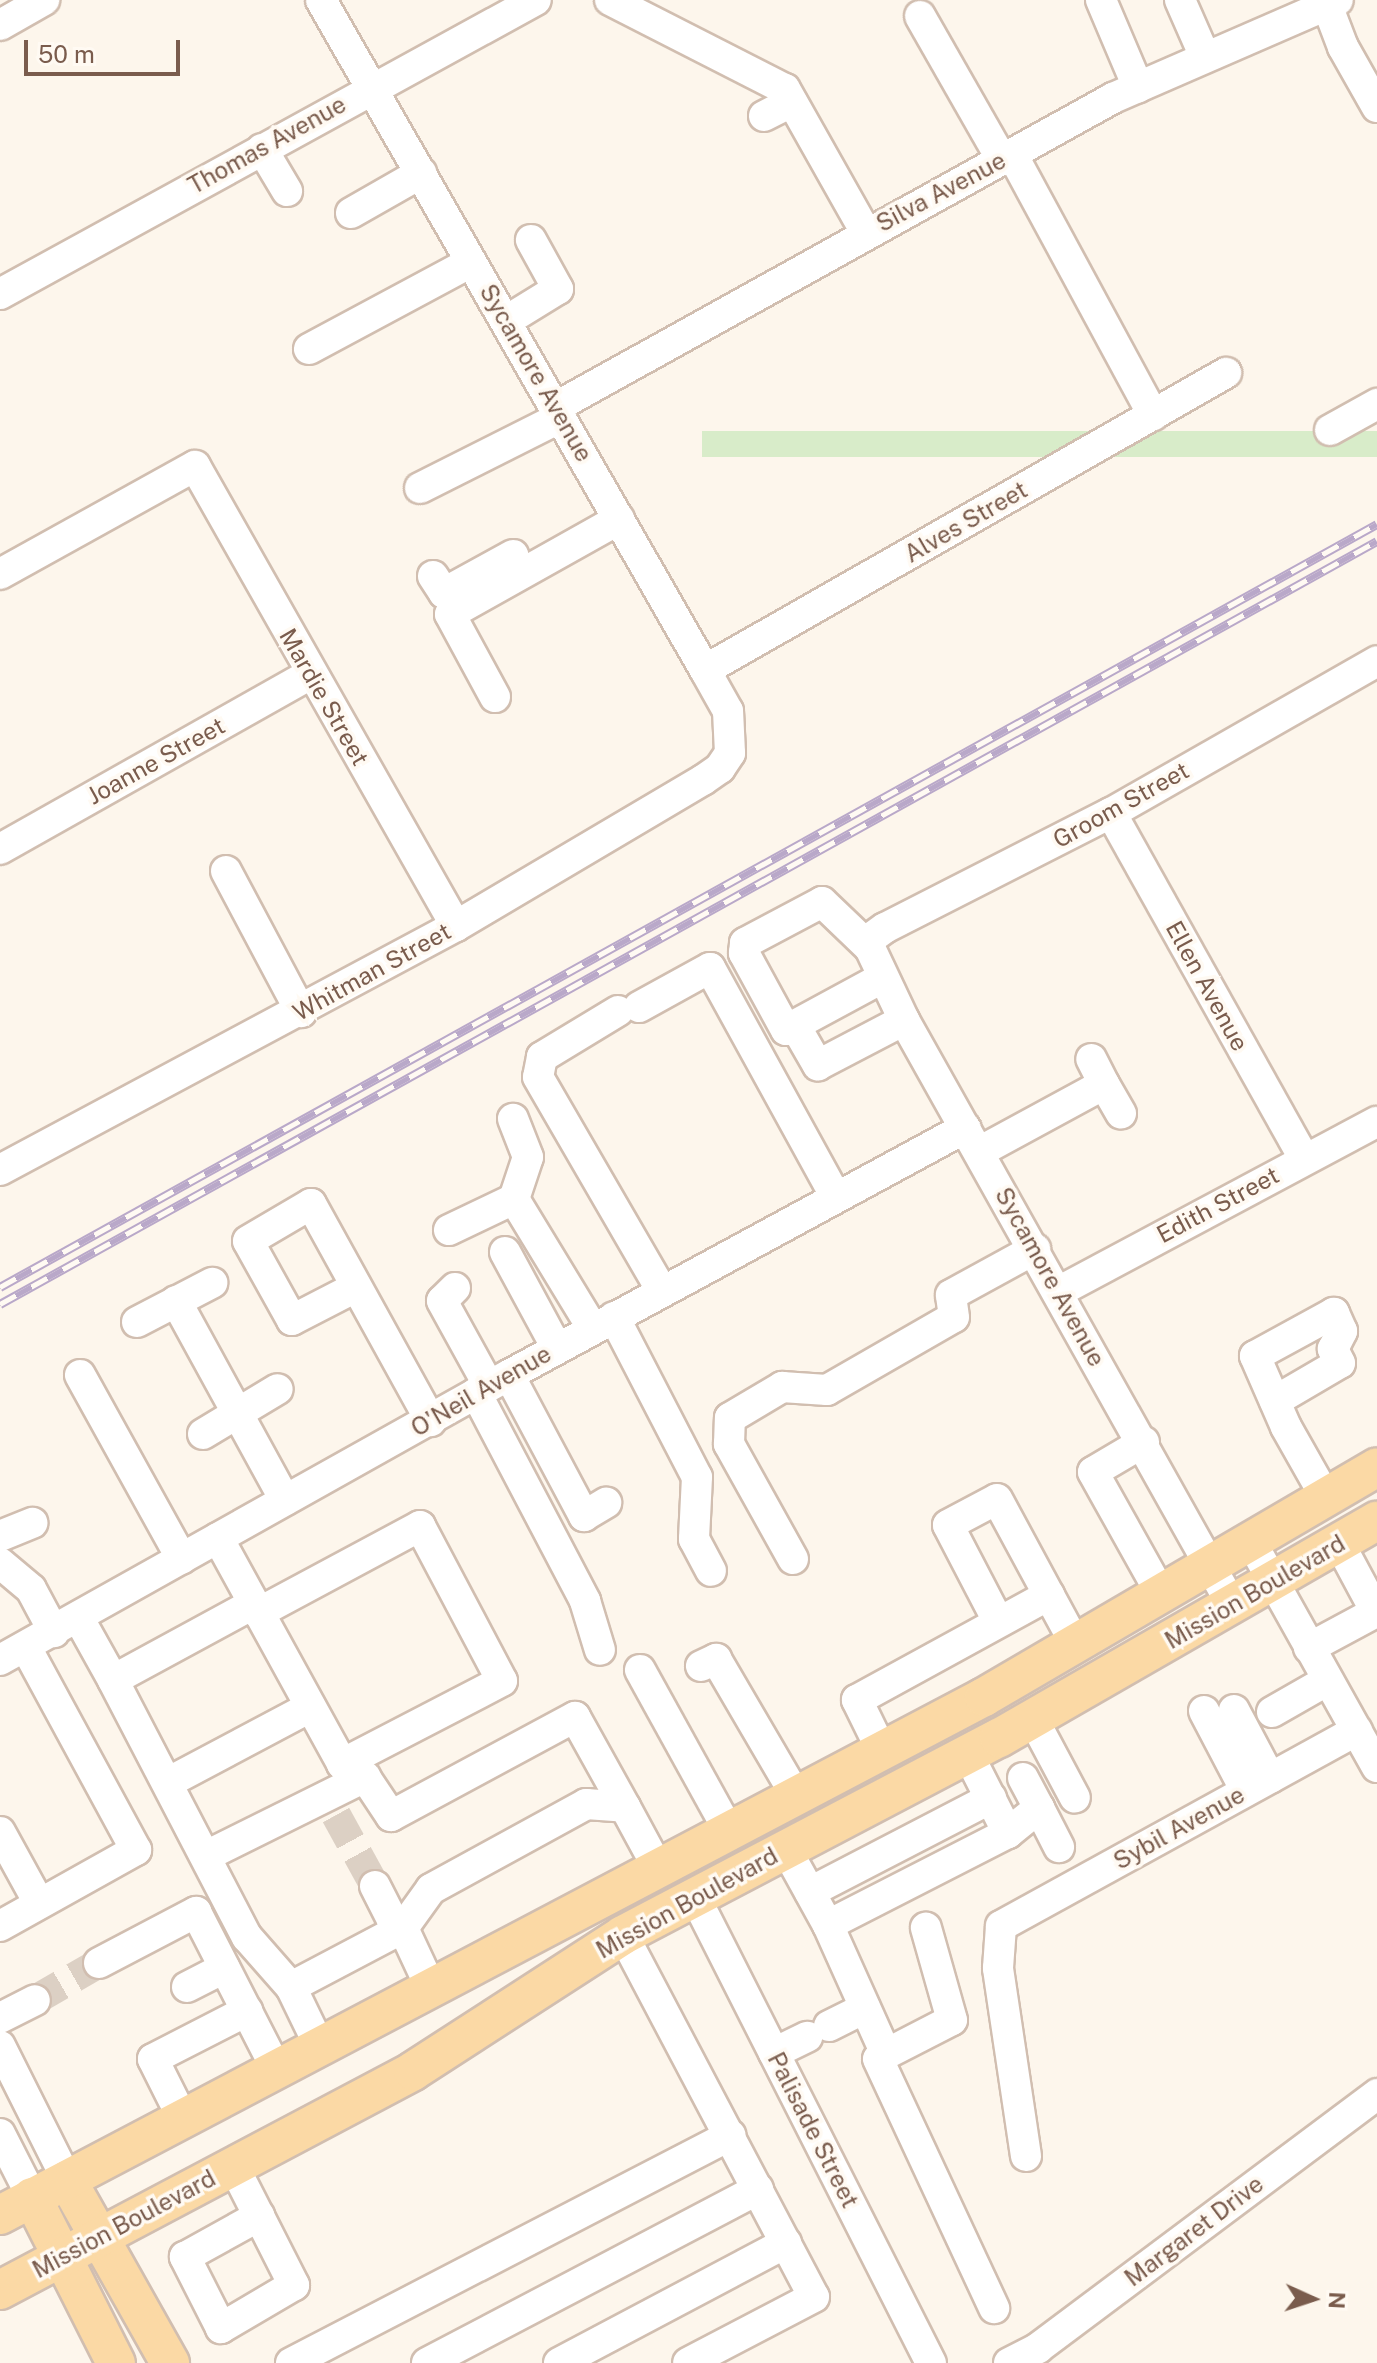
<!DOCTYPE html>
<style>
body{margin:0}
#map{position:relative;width:1377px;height:2363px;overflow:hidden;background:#fdf6ec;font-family:"Public Sans",sans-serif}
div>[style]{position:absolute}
.green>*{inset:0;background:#d8ecc9;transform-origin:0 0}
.minor-tunnel>*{height:30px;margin-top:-15px;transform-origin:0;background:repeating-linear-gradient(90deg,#dcd0c4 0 30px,transparent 0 45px)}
.roads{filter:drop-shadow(2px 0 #d1beb0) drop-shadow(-2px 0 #d1beb0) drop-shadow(0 2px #d1beb0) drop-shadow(0 -2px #d1beb0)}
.minor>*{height:30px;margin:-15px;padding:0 15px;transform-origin:15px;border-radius:15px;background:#fff}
.major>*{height:38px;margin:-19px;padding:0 19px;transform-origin:19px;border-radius:19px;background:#fbd9a5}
.rail>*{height:9px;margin-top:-4.5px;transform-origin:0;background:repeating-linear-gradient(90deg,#fffaf3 0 18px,#b9a8c9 0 36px);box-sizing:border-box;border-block:2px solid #b9a8c9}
span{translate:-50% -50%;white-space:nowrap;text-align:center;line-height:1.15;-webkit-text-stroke:7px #fffaf3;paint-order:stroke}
.street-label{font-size:24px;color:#7a5c4d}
.north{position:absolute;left:1273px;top:2259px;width:80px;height:80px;-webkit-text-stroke:6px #fffaf3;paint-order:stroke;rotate:93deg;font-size:22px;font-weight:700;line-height:32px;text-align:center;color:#7a5c4d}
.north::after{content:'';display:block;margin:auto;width:28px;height:36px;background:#7a5c4d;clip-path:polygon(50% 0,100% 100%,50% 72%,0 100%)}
.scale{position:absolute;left:24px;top:40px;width:156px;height:36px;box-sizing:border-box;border:4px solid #7a5c4d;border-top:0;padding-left:10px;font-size:24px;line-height:28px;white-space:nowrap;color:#7a5c4d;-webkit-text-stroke:6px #fffaf3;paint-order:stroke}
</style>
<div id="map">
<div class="green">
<div style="left:1377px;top:431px;width:26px;height:675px;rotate:90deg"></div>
</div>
<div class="minor-tunnel">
<div style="left:336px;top:1815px;width:81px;rotate:61.2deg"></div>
<div style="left:35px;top:2000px;width:74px;rotate:-30deg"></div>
</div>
<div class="roads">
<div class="minor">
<div style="left:610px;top:0;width:196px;rotate:27deg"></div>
<div style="left:785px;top:89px;width:163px;rotate:60.6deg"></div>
<div style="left:1101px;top:0;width:95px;rotate:67deg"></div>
<div style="left:1180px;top:0;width:62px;rotate:66.3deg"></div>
<div style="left:1327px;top:5px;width:45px;rotate:69.1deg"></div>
<div style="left:1343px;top:47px;width:69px;rotate:60.5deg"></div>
<div style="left:920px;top:16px;width:166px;rotate:60.3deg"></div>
<div style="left:0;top:25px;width:51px;rotate:-29.6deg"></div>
<div style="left:764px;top:116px;width:31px;rotate:-27deg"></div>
<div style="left:262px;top:149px;width:49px;rotate:59.2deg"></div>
<div style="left:1012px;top:154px;width:297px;rotate:61.6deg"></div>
<div style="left:351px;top:213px;width:81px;rotate:-29.7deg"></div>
<div style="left:0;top:294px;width:611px;rotate:-28.75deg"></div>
<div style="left:506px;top:321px;width:61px;rotate:-31.6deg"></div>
<div style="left:558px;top:289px;width:56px;rotate:-118.9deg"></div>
<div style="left:309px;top:349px;width:184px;rotate:-28.2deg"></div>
<div style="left:556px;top:407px;width:637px;rotate:-29.02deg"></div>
<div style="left:1113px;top:98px;width:245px;rotate:-23.5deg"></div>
<div style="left:1330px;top:430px;width:54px;rotate:-29deg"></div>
<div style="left:420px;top:488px;width:158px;rotate:-26.7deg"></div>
<div style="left:0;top:574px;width:223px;rotate:-29deg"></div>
<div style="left:195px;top:466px;width:529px;rotate:60.43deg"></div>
<div style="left:433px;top:576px;width:20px;rotate:57deg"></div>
<div style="left:444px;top:593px;width:79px;rotate:-28.8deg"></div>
<div style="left:705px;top:670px;width:600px;rotate:-29.69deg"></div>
<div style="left:495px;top:697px;width:94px;rotate:-118.5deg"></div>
<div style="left:450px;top:614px;width:194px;rotate:-29.3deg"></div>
<div style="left:1111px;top:813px;width:396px;rotate:60.8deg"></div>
<div style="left:0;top:849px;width:357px;rotate:-29.4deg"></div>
<div style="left:226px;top:871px;width:160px;rotate:62deg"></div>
<div style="left:870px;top:948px;width:10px;rotate:-84deg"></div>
<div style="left:871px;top:938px;width:17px;rotate:-36deg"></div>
<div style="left:885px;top:928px;width:254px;rotate:-27deg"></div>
<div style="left:1111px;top:813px;width:306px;rotate:-29.7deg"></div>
<div style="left:882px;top:978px;width:109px;rotate:151.6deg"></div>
<div style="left:786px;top:1030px;width:88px;rotate:-118.6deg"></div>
<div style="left:744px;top:953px;width:10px;rotate:-84deg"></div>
<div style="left:745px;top:943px;width:87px;rotate:-28deg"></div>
<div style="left:822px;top:902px;width:66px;rotate:43.8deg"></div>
<div style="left:870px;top:948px;width:80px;rotate:64.7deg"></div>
<div style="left:904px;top:1020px;width:671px;rotate:60.72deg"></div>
<div style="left:639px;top:1007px;width:81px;rotate:-28.8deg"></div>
<div style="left:710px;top:968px;width:261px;rotate:61.2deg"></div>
<div style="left:618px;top:1011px;width:89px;rotate:148.8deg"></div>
<div style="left:542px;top:1057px;width:20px;rotate:101deg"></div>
<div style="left:538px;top:1077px;width:247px;rotate:59.9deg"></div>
<div style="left:801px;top:1036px;width:34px;rotate:60deg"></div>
<div style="left:818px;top:1065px;width:97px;rotate:-27.6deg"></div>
<div style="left:1104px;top:1084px;width:34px;rotate:60deg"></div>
<div style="left:979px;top:1152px;width:142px;rotate:-28.5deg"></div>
<div style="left:1104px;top:1084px;width:28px;rotate:-117deg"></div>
<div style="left:0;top:1170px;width:517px;rotate:-28.15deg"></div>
<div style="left:456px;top:926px;width:287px;rotate:-30.6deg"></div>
<div style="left:703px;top:780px;width:21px;rotate:-35deg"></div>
<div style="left:720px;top:768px;width:18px;rotate:-56deg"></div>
<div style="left:730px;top:753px;width:42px;rotate:-92.7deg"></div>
<div style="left:728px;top:711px;width:47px;rotate:-119.3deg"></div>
<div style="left:705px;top:670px;width:772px;rotate:-119.82deg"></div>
<div style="left:514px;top:1199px;width:152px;rotate:58.7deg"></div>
<div style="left:449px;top:1230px;width:72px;rotate:-25.5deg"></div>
<div style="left:514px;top:1199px;width:44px;rotate:-71.6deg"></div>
<div style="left:528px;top:1157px;width:41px;rotate:-111.5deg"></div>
<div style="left:505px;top:1252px;width:109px;rotate:61.6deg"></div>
<div style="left:356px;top:1287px;width:72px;rotate:152.7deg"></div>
<div style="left:292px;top:1320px;width:90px;rotate:-119.1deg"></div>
<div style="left:248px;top:1241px;width:73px;rotate:-30.4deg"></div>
<div style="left:311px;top:1204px;width:248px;rotate:61.1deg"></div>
<div style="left:455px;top:1288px;width:18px;rotate:135deg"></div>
<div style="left:442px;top:1301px;width:97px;rotate:61.1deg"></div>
<div style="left:1060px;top:1291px;width:359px;rotate:-28.1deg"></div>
<div style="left:176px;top:1301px;width:227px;rotate:61.3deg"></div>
<div style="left:614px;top:1317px;width:180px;rotate:62.6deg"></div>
<div style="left:697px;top:1477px;width:62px;rotate:92.8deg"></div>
<div style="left:694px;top:1539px;width:36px;rotate:62deg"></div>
<div style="left:137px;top:1322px;width:85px;rotate:-27.5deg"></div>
<div style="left:80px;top:1375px;width:210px;rotate:61deg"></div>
<div style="left:509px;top:1375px;width:160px;rotate:62deg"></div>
<div style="left:584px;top:1516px;width:26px;rotate:-31deg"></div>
<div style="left:476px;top:1393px;width:235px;rotate:62.3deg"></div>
<div style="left:585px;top:1601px;width:51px;rotate:73deg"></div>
<div style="left:1275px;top:1401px;width:75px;rotate:-30.3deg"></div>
<div style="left:1340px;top:1363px;width:16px;rotate:-117deg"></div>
<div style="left:1333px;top:1349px;width:20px;rotate:-63deg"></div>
<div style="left:1342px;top:1331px;width:20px;rotate:-114deg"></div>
<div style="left:1334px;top:1313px;width:90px;rotate:151.4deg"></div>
<div style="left:1255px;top:1356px;width:77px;rotate:66.4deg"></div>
<div style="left:1286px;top:1427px;width:79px;rotate:60.5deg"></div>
<div style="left:203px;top:1434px;width:87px;rotate:-31deg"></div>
<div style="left:1144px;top:1442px;width:59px;rotate:149.5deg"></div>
<div style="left:1093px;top:1472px;width:137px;rotate:60.8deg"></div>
<div style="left:0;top:1536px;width:35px;rotate:-22deg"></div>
<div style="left:218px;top:1538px;width:258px;rotate:61.2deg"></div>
<div style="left:342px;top:1764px;width:26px;rotate:29deg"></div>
<div style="left:365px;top:1777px;width:47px;rotate:56.3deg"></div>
<div style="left:391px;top:1816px;width:209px;rotate:-28.3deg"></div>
<div style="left:575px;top:1717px;width:103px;rotate:60.9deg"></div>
<div style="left:1250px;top:1540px;width:260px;rotate:60.8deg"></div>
<div style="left:793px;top:1559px;width:132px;rotate:-119.1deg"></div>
<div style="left:729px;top:1444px;width:26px;rotate:-88deg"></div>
<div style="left:730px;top:1418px;width:61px;rotate:-30.8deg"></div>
<div style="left:782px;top:1387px;width:45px;rotate:3.8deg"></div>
<div style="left:827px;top:1390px;width:146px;rotate:-29.9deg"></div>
<div style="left:954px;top:1317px;width:22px;rotate:-98deg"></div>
<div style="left:951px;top:1295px;width:96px;rotate:-28.7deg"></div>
<div style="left:0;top:1563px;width:40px;rotate:40deg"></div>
<div style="left:31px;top:1589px;width:49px;rotate:61.9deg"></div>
<div style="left:253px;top:1604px;width:159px;rotate:151.5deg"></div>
<div style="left:113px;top:1680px;width:290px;rotate:62.5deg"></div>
<div style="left:247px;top:1937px;width:67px;rotate:48.7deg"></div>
<div style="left:291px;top:1987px;width:67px;rotate:64.2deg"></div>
<div style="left:258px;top:1613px;width:184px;rotate:-28.2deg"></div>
<div style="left:420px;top:1526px;width:175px;rotate:62.1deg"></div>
<div style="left:502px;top:1681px;width:180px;rotate:152.6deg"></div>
<div style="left:78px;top:1617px;width:72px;rotate:60.9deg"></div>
<div style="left:998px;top:1621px;width:108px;rotate:-117.5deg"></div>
<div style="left:948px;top:1525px;width:55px;rotate:-28deg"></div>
<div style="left:997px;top:1499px;width:164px;rotate:61.6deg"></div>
<div style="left:1309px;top:1648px;width:76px;rotate:-28.2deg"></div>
<div style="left:1376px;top:1612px;width:78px;rotate:-118.2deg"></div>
<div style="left:0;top:1660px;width:583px;rotate:-29.25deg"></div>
<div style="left:509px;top:1375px;width:519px;rotate:-28.44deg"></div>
<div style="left:701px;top:1666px;width:17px;rotate:-25deg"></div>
<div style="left:716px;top:1659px;width:159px;rotate:59.7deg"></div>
<div style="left:640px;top:1670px;width:184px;rotate:61.1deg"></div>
<div style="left:1234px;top:1710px;width:77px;rotate:62.1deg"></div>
<div style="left:1204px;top:1711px;width:90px;rotate:62.3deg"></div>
<div style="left:1272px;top:1712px;width:64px;rotate:-29.7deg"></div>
<div style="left:1033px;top:1719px;width:89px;rotate:62deg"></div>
<div style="left:882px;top:1751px;width:57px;rotate:-116.1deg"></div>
<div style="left:857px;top:1700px;width:219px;rotate:-28.7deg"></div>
<div style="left:169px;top:1782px;width:160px;rotate:-28deg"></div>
<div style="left:1039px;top:1808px;width:44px;rotate:62.9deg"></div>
<div style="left:0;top:1832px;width:81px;rotate:61.2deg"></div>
<div style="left:1008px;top:1833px;width:40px;rotate:-39deg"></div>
<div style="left:1039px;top:1808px;width:34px;rotate:-118deg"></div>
<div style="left:786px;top:1849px;width:87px;rotate:61.1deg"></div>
<div style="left:828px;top:1925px;width:202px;rotate:-27.1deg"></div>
<div style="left:1008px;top:1833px;width:89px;rotate:-116.9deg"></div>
<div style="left:206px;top:1856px;width:178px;rotate:-26.4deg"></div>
<div style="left:375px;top:1886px;width:38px;rotate:63deg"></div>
<div style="left:392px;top:1920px;width:14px;rotate:36deg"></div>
<div style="left:403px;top:1928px;width:48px;rotate:-54.3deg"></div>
<div style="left:431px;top:1889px;width:177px;rotate:-28.7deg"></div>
<div style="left:586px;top:1804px;width:39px;rotate:4deg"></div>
<div style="left:625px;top:1807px;width:69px;rotate:61.6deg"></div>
<div style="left:810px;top:1892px;width:204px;rotate:-27.4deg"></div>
<div style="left:695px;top:1897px;width:522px;rotate:63.14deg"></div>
<div style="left:828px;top:1925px;width:141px;rotate:65.8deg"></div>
<div style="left:886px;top:2054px;width:74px;rotate:-27.3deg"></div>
<div style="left:952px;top:2020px;width:96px;rotate:-105.8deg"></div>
<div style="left:0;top:1926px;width:156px;rotate:-29.2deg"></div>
<div style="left:136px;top:1850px;width:231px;rotate:-118.5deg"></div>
<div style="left:623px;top:1935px;width:409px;rotate:62.2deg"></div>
<div style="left:814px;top:2297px;width:142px;rotate:152.4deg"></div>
<div style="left:99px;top:1963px;width:110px;rotate:-27.7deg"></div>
<div style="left:196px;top:1912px;width:178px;rotate:62.9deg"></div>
<div style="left:187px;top:1987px;width:42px;rotate:-27.2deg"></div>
<div style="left:291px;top:1987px;width:127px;rotate:-27.8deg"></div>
<div style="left:403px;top:1928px;width:66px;rotate:65deg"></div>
<div style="left:0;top:2018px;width:39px;rotate:-27deg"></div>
<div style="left:829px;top:2026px;width:40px;rotate:-26.6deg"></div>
<div style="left:0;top:2046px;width:150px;rotate:63.4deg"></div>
<div style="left:774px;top:2053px;width:37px;rotate:-26deg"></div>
<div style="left:886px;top:2054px;width:9px;rotate:148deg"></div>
<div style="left:878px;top:2059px;width:275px;rotate:65deg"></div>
<div style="left:183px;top:2119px;width:67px;rotate:-116.6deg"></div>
<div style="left:153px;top:2059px;width:106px;rotate:-27.1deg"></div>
<div style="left:0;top:2134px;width:71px;rotate:63.1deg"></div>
<div style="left:1026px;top:2156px;width:190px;rotate:-98.5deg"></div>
<div style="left:998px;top:1968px;width:42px;rotate:-85.9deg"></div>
<div style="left:1001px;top:1926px;width:406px;rotate:-28.8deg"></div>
<div style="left:233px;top:2165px;width:135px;rotate:63.1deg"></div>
<div style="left:294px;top:2285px;width:85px;rotate:149.5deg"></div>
<div style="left:221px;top:2328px;width:80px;rotate:-116.9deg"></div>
<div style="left:185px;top:2257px;width:85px;rotate:-29deg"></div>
<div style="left:291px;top:2363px;width:495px;rotate:-27.4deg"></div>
<div style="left:427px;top:2363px;width:374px;rotate:-27.7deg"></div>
<div style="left:559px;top:2363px;width:257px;rotate:-27.9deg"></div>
<div style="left:1009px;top:2363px;width:33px;rotate:-27deg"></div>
<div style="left:1038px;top:2348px;width:424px;rotate:-36.8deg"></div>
</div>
<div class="major">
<div style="left:67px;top:2180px;width:210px;rotate:60.6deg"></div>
<div style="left:32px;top:2197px;width:186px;rotate:63.2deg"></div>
<div style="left:0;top:2215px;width:1112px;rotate:-27.76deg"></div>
<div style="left:984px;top:1697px;width:455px;rotate:-30.3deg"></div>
<div style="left:0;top:2290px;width:467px;rotate:-27.9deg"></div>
<div style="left:413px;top:2071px;width:250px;rotate:-32.9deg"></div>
<div style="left:623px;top:1935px;width:424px;rotate:-27.7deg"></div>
<div style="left:999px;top:1738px;width:436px;rotate:-29.9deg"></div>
</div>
</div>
<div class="rail">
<div style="left:0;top:1287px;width:1574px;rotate:-28.99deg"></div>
<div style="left:0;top:1304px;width:1574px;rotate:-28.99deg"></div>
</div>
<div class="street-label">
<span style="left:267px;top:145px;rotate:-29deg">Thomas Avenue</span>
<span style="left:941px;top:192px;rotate:-28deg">Silva Avenue</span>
<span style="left:536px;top:373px;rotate:60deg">Sycamore Avenue</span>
<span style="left:966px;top:522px;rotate:-30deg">Alves Street</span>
<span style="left:324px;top:697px;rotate:60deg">Mardie Street</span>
<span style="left:156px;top:761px;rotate:-29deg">Joanne Street</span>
<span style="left:1121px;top:805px;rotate:-29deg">Groom Street</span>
<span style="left:372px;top:972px;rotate:-29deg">Whitman Street</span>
<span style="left:1207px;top:986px;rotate:61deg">Ellen Avenue</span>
<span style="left:1218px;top:1205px;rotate:-28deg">Edith Street</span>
<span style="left:1050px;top:1277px;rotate:61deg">Sycamore Avenue</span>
<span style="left:481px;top:1391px;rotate:-30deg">O'Neil Avenue</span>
<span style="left:1255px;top:1592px;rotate:-30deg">Mission Boulevard</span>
<span style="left:1179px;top:1828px;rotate:-29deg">Sybil Avenue</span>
<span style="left:687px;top:1903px;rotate:-29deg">Mission Boulevard</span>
<span style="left:813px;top:2130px;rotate:63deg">Palisade Street</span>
<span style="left:124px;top:2224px;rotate:-28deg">Mission Boulevard</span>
<span style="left:1194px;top:2231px;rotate:-37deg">Margaret Drive</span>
</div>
<div class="north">N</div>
<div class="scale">50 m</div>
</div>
